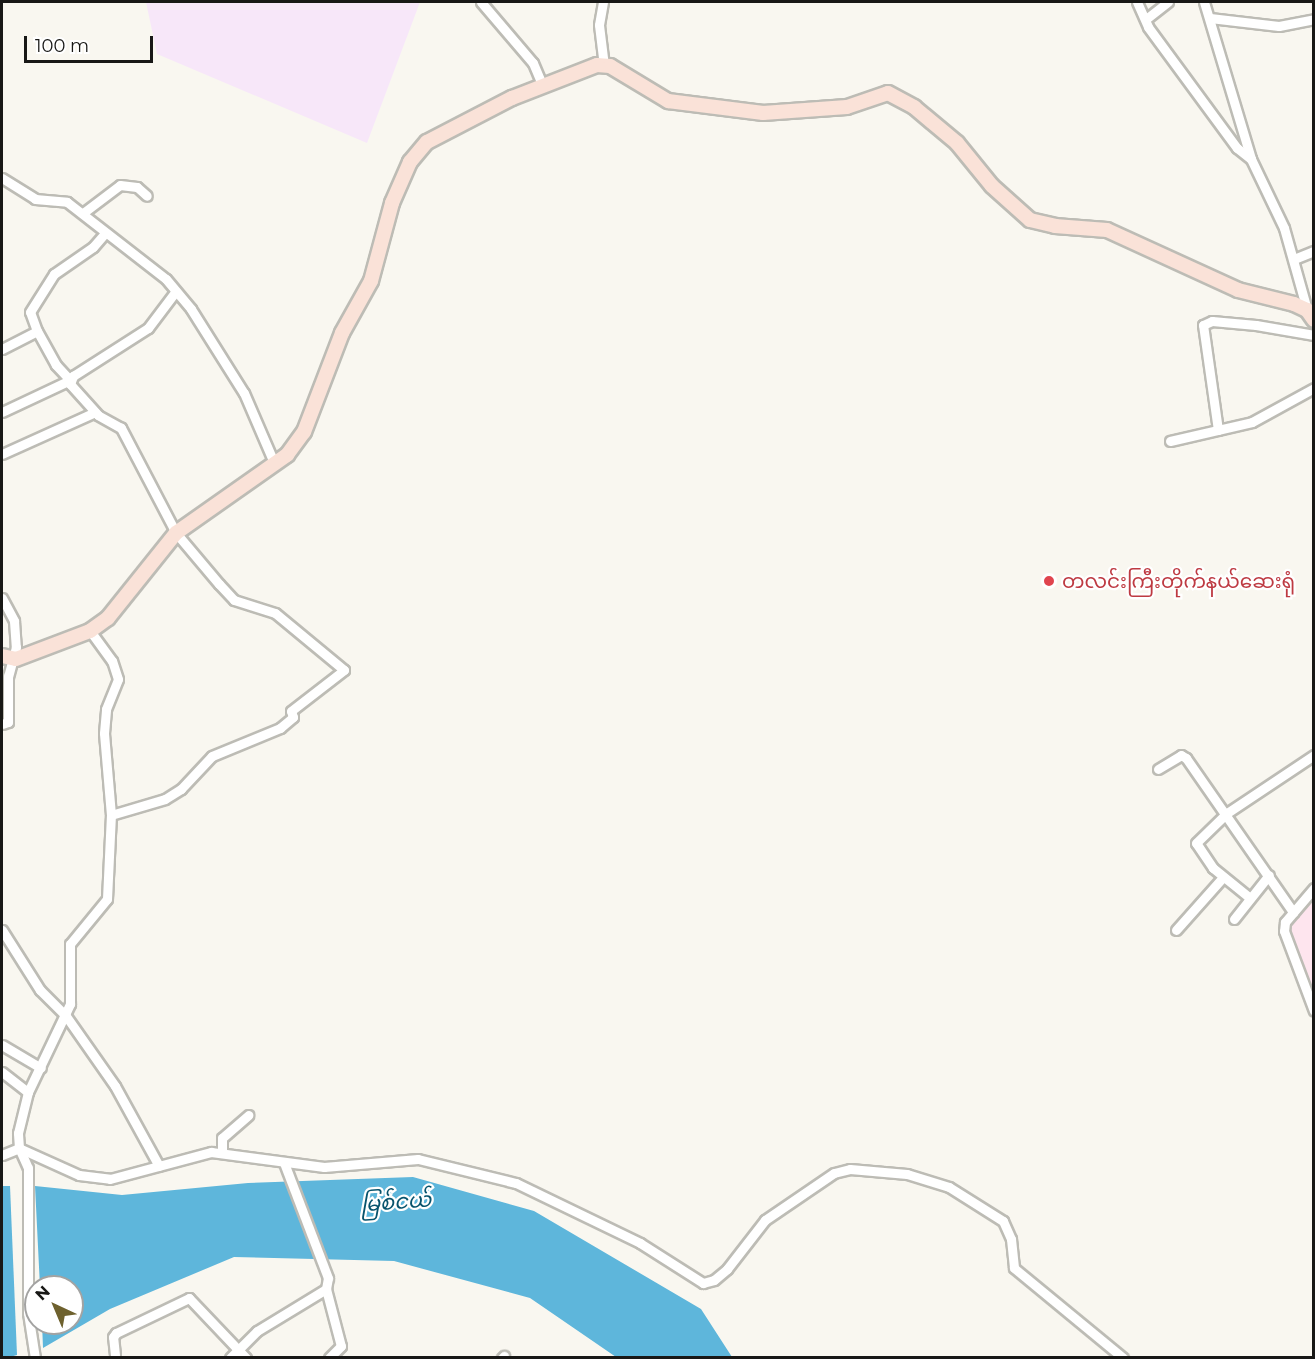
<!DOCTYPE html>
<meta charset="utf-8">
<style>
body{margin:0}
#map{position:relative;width:1315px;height:1359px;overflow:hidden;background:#f9f7f0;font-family:Montserrat,"Noto Sans Myanmar",sans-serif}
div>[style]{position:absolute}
.commercial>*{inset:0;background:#f7e7f9}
.education>*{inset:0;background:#fee5ee}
.water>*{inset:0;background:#5eb6db}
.roads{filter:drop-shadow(2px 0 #bdbcb5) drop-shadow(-2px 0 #bdbcb5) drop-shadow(0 2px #bdbcb5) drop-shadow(0 -2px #bdbcb5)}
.street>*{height:9px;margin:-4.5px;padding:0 4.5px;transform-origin:4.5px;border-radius:4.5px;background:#fff}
.secondary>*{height:14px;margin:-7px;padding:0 7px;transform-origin:7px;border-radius:7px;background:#fae2d8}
.dots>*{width:16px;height:16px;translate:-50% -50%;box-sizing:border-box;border:3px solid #fff;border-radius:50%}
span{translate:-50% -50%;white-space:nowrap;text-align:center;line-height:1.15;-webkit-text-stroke:4.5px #fff;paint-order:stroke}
.health-label{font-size:20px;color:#be3a42}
.left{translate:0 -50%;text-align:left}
.water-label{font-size:21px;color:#07536d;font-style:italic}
.frame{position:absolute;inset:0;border:3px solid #181816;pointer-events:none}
.north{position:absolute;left:24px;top:1275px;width:60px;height:60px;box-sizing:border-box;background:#fff;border:2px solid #a3a3a2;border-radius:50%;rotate:316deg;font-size:16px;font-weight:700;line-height:24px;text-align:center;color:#181816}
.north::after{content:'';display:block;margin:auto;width:21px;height:27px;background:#6e612e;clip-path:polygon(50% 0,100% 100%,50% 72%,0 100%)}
.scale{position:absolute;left:24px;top:36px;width:129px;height:27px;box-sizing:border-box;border:3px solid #181816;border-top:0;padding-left:8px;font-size:18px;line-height:21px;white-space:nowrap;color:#181816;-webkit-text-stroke:4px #fff;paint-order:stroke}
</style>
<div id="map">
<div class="commercial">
<div style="clip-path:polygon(146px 2px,420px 2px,367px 143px,157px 54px)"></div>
</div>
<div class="education">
<div style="clip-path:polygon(1313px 895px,1313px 1002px,1286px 928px)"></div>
</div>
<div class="water">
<div style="clip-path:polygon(413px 1177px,534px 1211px,701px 1309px,732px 1357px,616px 1357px,530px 1298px,394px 1261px,234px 1257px,110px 1309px,43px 1348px,42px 1323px,72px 1323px,72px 1287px,40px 1287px,35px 1186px,122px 1195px,248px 1183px)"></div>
<div style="clip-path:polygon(2px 1186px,10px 1186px,17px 1355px,10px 1357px,2px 1357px)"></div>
</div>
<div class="roads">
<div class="street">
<div style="left:481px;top:2px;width:80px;rotate:49.6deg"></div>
<div style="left:533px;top:63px;width:23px;rotate:67deg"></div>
<div style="left:603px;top:2px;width:23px;rotate:100deg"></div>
<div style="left:599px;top:25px;width:38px;rotate:83deg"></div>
<div style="left:1137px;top:2px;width:27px;rotate:66deg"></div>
<div style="left:1148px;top:27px;width:150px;rotate:53.7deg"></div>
<div style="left:1237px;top:148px;width:18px;rotate:38deg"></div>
<div style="left:1251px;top:159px;width:76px;rotate:64.4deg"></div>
<div style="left:1284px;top:228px;width:85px;rotate:74.3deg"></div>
<div style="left:1204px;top:2px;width:164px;rotate:73.3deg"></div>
<div style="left:1210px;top:18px;width:69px;rotate:6.6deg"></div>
<div style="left:1279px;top:26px;width:36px;rotate:-11deg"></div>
<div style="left:1146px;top:19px;width:28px;rotate:-38deg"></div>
<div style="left:2px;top:178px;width:39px;rotate:32deg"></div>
<div style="left:35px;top:199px;width:32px;rotate:5deg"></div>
<div style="left:67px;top:202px;width:125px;rotate:37.9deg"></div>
<div style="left:166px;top:279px;width:39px;rotate:50deg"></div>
<div style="left:191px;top:309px;width:99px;rotate:57.8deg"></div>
<div style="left:244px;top:393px;width:78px;rotate:66.7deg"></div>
<div style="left:83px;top:213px;width:46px;rotate:-37.1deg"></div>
<div style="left:120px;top:185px;width:17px;rotate:7deg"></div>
<div style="left:137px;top:187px;width:13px;rotate:42deg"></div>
<div style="left:1294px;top:259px;width:22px;rotate:-22deg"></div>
<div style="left:2px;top:349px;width:39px;rotate:-27deg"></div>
<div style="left:37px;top:331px;width:20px;rotate:-110deg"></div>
<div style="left:30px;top:312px;width:45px;rotate:-57.7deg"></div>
<div style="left:54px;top:274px;width:47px;rotate:-34.7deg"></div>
<div style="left:93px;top:247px;width:18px;rotate:-49deg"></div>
<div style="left:2px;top:412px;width:75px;rotate:-25.2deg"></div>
<div style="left:70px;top:380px;width:21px;rotate:-133deg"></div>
<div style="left:56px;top:365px;width:39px;rotate:-119deg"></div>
<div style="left:1218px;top:430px;width:106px;rotate:-98.1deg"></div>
<div style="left:1203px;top:325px;width:10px;rotate:-24deg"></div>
<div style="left:1212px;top:321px;width:44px;rotate:5.2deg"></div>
<div style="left:1256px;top:325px;width:59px;rotate:9.8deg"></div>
<div style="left:1170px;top:441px;width:84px;rotate:-13deg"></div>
<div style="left:1252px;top:422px;width:71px;rotate:-28.7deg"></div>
<div style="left:2px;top:454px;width:102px;rotate:-24.3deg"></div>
<div style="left:2px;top:598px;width:26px;rotate:62deg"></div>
<div style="left:14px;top:621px;width:26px;rotate:86deg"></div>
<div style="left:16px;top:647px;width:30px;rotate:105deg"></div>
<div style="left:8px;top:676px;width:46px;rotate:90deg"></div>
<div style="left:8px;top:722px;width:6px;rotate:162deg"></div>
<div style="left:1158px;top:769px;width:27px;rotate:-31deg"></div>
<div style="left:1181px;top:755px;width:6px;rotate:31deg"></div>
<div style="left:1186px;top:758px;width:188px;rotate:55.2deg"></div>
<div style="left:111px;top:815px;width:56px;rotate:-16.5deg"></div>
<div style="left:165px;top:799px;width:19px;rotate:-32deg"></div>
<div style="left:181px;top:789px;width:45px;rotate:-46.8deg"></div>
<div style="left:212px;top:756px;width:74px;rotate:-22.4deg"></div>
<div style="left:280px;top:728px;width:17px;rotate:-40deg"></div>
<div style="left:293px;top:717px;width:6px;rotate:-108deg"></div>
<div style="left:291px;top:711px;width:67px;rotate:-37.7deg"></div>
<div style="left:344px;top:670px;width:89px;rotate:-140.4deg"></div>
<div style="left:275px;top:613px;width:43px;rotate:-162.4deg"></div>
<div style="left:234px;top:600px;width:22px;rotate:-133deg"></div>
<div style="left:219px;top:584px;width:67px;rotate:-130.1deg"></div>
<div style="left:176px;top:533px;width:119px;rotate:-117.6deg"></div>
<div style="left:121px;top:428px;width:26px;rotate:-151deg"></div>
<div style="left:98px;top:415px;width:42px;rotate:-132.1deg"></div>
<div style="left:70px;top:384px;width:9px;rotate:-69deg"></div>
<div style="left:73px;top:376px;width:89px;rotate:-32.6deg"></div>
<div style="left:148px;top:328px;width:46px;rotate:-52.9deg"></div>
<div style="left:1314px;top:888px;width:45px;rotate:130.5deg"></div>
<div style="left:1285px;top:922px;width:9px;rotate:96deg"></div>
<div style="left:1284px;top:931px;width:85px;rotate:69.4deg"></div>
<div style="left:1250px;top:898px;width:48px;rotate:-141deg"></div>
<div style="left:1213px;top:868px;width:30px;rotate:-124deg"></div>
<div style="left:1196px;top:843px;width:43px;rotate:-44.1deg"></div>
<div style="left:1227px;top:813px;width:105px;rotate:-33.7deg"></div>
<div style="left:1234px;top:919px;width:56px;rotate:-51.5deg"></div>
<div style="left:2px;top:930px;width:71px;rotate:57.7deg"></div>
<div style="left:40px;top:990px;width:37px;rotate:45deg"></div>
<div style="left:66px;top:1016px;width:85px;rotate:55deg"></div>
<div style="left:115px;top:1086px;width:91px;rotate:61.2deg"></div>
<div style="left:1176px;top:930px;width:71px;rotate:-48.4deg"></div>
<div style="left:2px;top:1045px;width:45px;rotate:30.5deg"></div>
<div style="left:2px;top:1072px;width:33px;rotate:38deg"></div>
<div style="left:222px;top:1153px;width:15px;rotate:-90deg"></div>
<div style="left:222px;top:1138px;width:35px;rotate:-41deg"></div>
<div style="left:2px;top:1155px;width:18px;rotate:-22deg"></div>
<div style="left:19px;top:1148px;width:66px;rotate:24.2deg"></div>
<div style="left:79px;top:1175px;width:31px;rotate:7deg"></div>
<div style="left:110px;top:1179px;width:105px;rotate:-15deg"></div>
<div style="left:211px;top:1152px;width:114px;rotate:7.6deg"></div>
<div style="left:324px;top:1167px;width:94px;rotate:-4.9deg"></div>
<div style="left:418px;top:1159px;width:101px;rotate:13.8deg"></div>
<div style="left:516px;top:1183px;width:138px;rotate:25.8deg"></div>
<div style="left:640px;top:1243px;width:75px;rotate:32.4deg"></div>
<div style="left:703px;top:1283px;width:11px;rotate:-15deg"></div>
<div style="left:714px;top:1280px;width:17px;rotate:-40deg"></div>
<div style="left:727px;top:1269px;width:62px;rotate:-52.2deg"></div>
<div style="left:765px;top:1220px;width:83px;rotate:-34.3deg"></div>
<div style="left:834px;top:1173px;width:16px;rotate:-14deg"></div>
<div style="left:850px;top:1169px;width:57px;rotate:5deg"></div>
<div style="left:907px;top:1174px;width:44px;rotate:17.2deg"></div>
<div style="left:949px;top:1187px;width:64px;rotate:32.2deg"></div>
<div style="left:1003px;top:1221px;width:20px;rotate:66deg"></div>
<div style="left:1011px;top:1239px;width:29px;rotate:84deg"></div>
<div style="left:1014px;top:1268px;width:141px;rotate:39.5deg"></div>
<div style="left:326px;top:1289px;width:59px;rotate:75.3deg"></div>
<div style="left:341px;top:1346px;width:17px;rotate:135deg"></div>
<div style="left:115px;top:1355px;width:18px;rotate:-96deg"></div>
<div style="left:113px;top:1337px;width:5px;rotate:-53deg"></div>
<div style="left:116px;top:1333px;width:81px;rotate:-25.6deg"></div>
<div style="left:189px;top:1298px;width:83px;rotate:46.5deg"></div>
<div style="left:35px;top:1358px;width:46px;rotate:-98.8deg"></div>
<div style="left:28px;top:1313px;width:145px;rotate:-90deg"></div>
<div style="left:28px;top:1168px;width:22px;rotate:-114deg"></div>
<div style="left:19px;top:1148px;width:15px;rotate:-94deg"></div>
<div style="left:18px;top:1133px;width:42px;rotate:-76.3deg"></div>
<div style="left:28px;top:1092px;width:98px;rotate:-64.5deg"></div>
<div style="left:70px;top:1004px;width:60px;rotate:-90deg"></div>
<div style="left:70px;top:944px;width:58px;rotate:-50.6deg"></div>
<div style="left:107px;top:899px;width:84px;rotate:-87.3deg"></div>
<div style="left:111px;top:815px;width:82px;rotate:-94.9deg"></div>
<div style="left:104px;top:733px;width:24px;rotate:-85deg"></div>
<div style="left:106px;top:709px;width:32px;rotate:-68deg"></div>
<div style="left:118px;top:679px;width:19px;rotate:-108deg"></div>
<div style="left:112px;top:661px;width:37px;rotate:-126deg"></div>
<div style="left:230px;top:1358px;width:38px;rotate:-45deg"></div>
<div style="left:257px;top:1331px;width:81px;rotate:-31.3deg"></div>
<div style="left:326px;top:1289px;width:11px;rotate:-80deg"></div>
<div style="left:328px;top:1278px;width:123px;rotate:-110.9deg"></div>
<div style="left:502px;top:1358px;width:3px;rotate:-45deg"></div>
</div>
<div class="secondary">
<div style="left:2px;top:656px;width:14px;rotate:12deg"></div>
<div style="left:16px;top:659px;width:79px;rotate:-20.7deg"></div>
<div style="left:90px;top:631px;width:22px;rotate:-36deg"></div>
<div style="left:108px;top:618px;width:109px;rotate:-51.3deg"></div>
<div style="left:176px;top:533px;width:136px;rotate:-35.1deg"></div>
<div style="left:287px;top:455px;width:29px;rotate:-54deg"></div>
<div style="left:304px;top:432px;width:106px;rotate:-69deg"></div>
<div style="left:342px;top:333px;width:60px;rotate:-60.9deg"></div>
<div style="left:371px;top:281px;width:81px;rotate:-74.9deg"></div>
<div style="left:392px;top:203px;width:45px;rotate:-66.3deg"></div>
<div style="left:410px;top:162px;width:26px;rotate:-50deg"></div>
<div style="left:427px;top:142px;width:96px;rotate:-27.4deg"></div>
<div style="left:512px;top:98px;width:91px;rotate:-21.2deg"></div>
<div style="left:597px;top:65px;width:13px;rotate:4deg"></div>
<div style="left:610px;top:66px;width:68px;rotate:31.1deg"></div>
<div style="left:668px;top:101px;width:96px;rotate:7.2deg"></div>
<div style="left:763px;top:113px;width:84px;rotate:-4.1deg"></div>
<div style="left:847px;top:107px;width:43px;rotate:-18.9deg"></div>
<div style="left:888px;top:93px;width:30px;rotate:28deg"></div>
<div style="left:914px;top:107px;width:56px;rotate:39.9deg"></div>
<div style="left:957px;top:143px;width:55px;rotate:50.9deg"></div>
<div style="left:992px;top:186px;width:51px;rotate:41.8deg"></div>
<div style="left:1030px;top:220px;width:26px;rotate:13deg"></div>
<div style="left:1055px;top:226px;width:52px;rotate:4.4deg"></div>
<div style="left:1107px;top:230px;width:144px;rotate:24.6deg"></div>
<div style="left:1238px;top:290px;width:58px;rotate:14deg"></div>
<div style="left:1294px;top:304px;width:14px;rotate:25deg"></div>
<div style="left:1307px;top:310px;width:12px;rotate:55deg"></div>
</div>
</div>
<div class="dots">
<div style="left:1049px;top:581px;background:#e0444e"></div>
</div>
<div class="health-label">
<span class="left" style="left:1062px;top:581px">တလင်းကြီးတိုက်နယ်ဆေးရုံ</span>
</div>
<div class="water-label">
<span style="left:396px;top:1202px;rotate:-4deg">မြစ်ငယ်</span>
</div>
<div class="frame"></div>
<div class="north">N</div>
<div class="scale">100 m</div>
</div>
